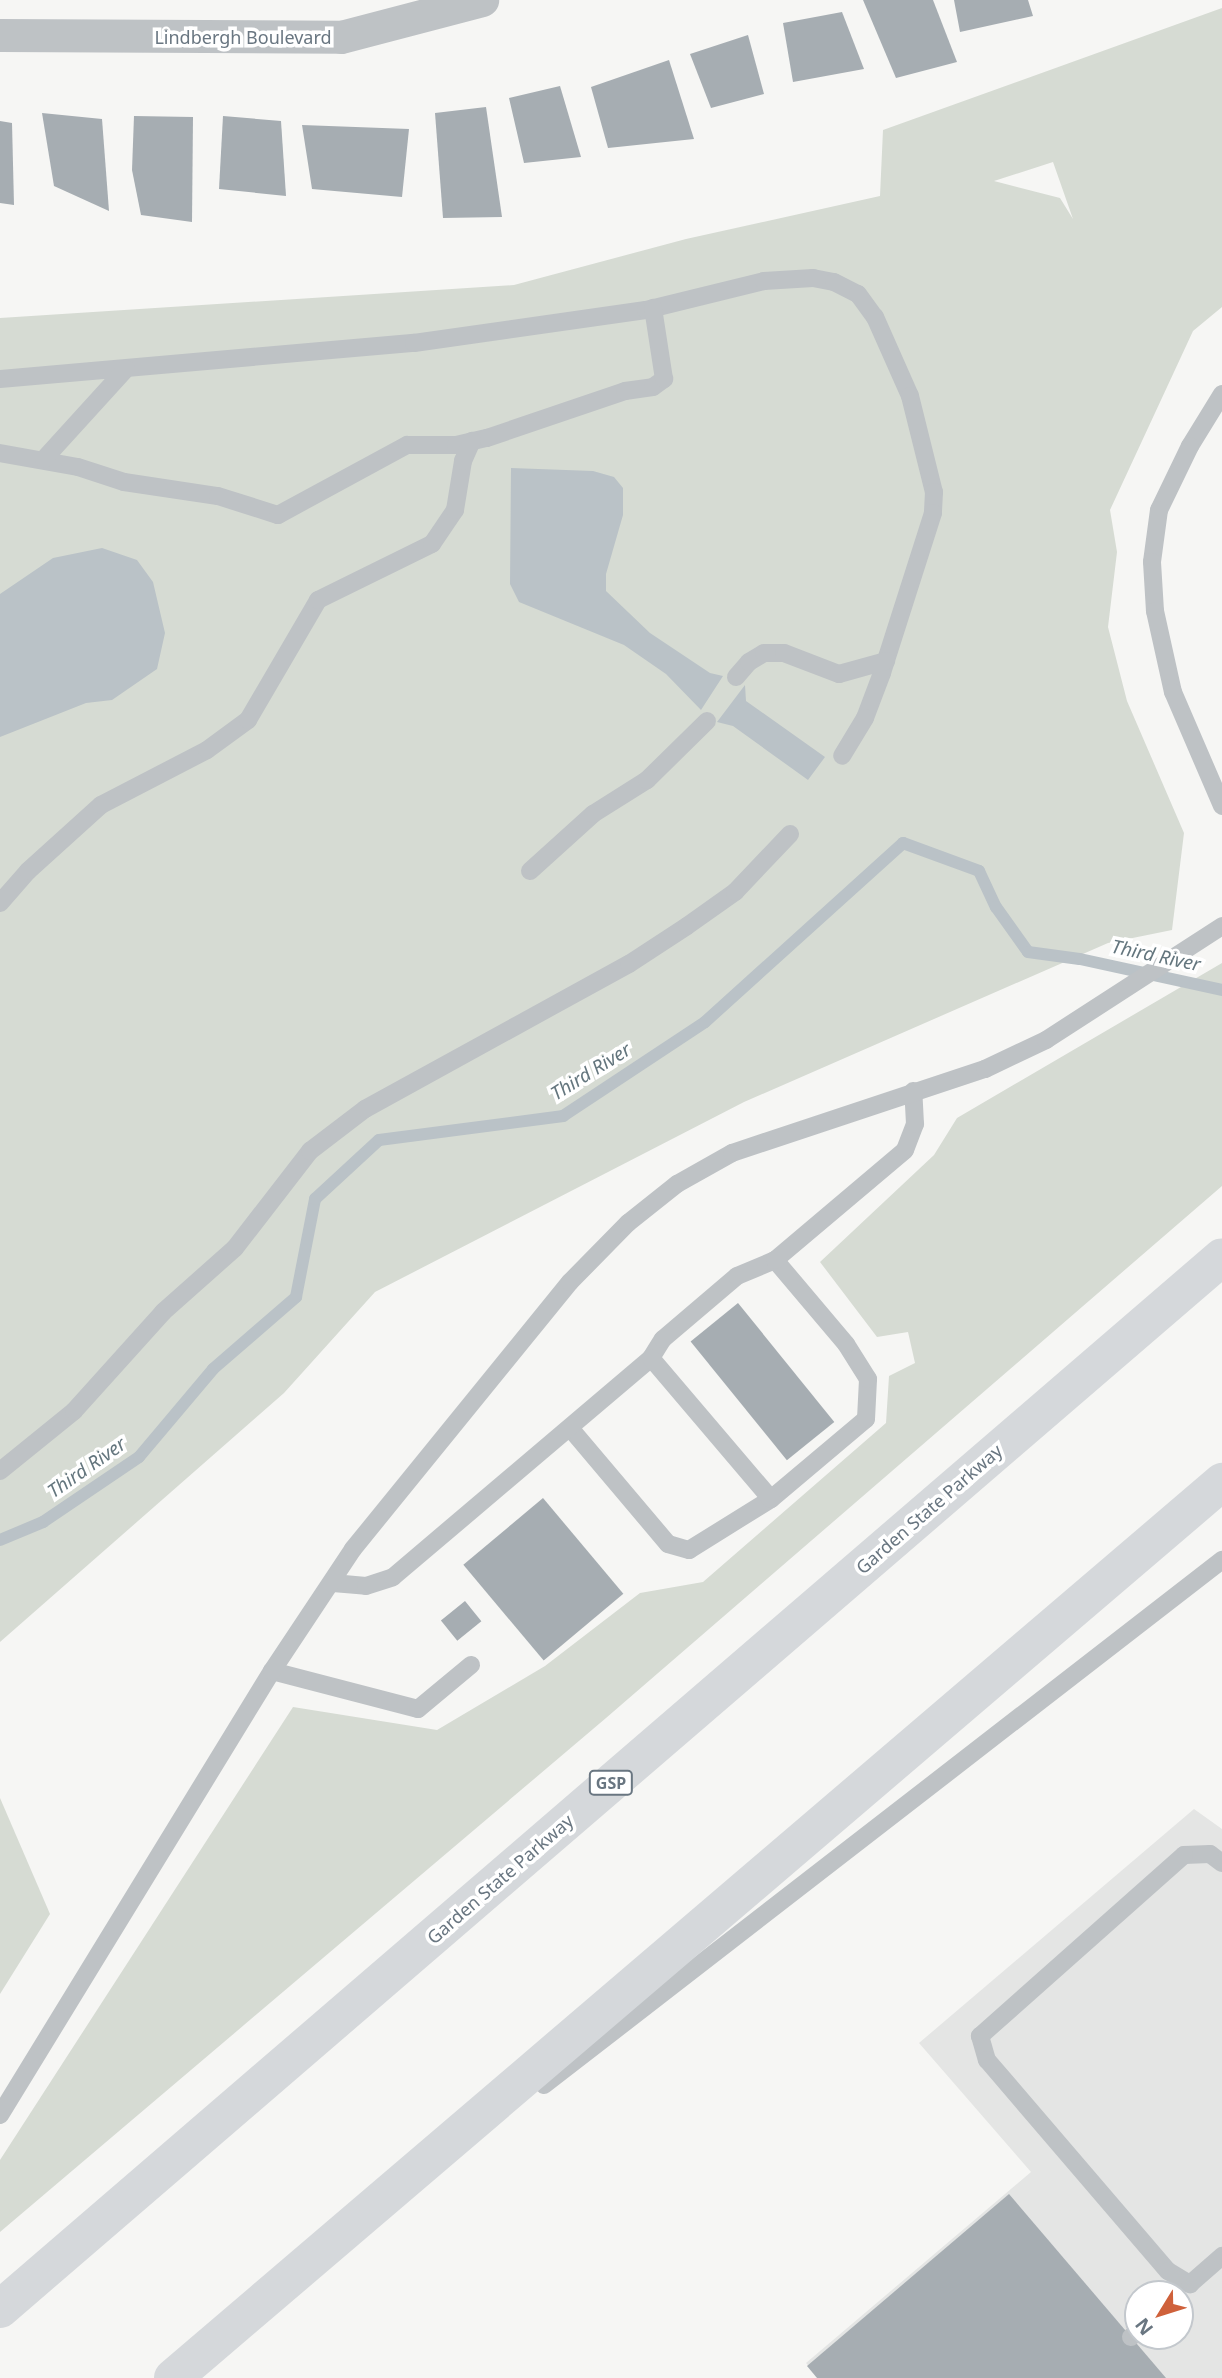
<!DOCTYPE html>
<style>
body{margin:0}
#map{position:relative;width:1222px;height:2378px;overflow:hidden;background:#f6f6f4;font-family:"Noto Sans",sans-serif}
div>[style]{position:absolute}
.built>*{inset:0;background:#e4e5e4}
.green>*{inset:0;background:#d6dbd3}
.water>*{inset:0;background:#bac2c7}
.stream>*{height:12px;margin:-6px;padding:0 6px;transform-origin:6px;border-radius:6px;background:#bac2c7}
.building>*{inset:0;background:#a6adb2;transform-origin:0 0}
.service>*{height:18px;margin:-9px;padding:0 9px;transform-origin:9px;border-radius:9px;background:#bec2c5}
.minor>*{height:33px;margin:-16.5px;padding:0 16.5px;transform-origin:16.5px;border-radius:16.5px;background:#bec2c5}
.motorway>*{height:38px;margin:-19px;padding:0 19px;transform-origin:19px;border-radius:19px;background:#d5d8db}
span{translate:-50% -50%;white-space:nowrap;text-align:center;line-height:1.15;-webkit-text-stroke:7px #fff;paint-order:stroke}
.shield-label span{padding:2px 5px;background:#fff;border:2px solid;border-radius:5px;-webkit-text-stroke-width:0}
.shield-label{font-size:16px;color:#697681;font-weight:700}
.street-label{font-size:18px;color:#697681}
.water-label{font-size:19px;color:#64767e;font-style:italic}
.north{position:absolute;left:1124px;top:2280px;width:70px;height:70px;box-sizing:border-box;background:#fff;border:2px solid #c3c8cd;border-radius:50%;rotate:232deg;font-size:19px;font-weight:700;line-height:28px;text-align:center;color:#697681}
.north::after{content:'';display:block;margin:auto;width:24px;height:32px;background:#cf613b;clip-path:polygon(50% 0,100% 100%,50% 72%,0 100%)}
</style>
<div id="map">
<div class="built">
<div style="clip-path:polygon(evenodd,1194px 1809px,1222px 1829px,1222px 2378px,819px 2378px,806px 2363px,1031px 2172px,919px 2043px,1194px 1809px,1138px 2294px,1180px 2294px,1180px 2336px,1138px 2336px,1138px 2294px)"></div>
</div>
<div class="green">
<div style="clip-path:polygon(evenodd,1222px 8px,1222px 307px,1193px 331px,1110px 510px,1117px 552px,1108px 627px,1127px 701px,1184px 833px,1172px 930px,1108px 943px,744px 1102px,375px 1292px,284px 1393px,0 1642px,0 318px,514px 285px,686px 239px,880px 196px,883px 130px,1222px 8px,1053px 162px,1073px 219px,1060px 198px,994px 181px,1053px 162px)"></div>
<div style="clip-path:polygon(1222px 963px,1222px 1186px,606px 1718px,0 2232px,0 2160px,293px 1707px,437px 1730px,545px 1666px,640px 1593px,703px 1582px,886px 1423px,889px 1376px,915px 1363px,908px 1332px,877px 1337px,820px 1262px,934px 1155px,957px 1118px)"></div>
<div style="clip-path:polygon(0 1798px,50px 1914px,0 1994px)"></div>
</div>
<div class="water">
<div style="clip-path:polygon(511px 468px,593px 471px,614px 477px,623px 488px,623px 515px,606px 574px,606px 591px,650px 633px,710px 673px,723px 676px,701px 710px,666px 674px,624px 645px,519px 602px,510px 584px)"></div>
<div style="clip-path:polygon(102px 548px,137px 560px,153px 582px,165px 633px,157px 669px,112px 700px,86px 703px,0 737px,0 594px,53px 558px)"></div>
<div style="clip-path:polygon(745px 685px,746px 701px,825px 757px,808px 780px,733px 726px,717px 722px)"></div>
</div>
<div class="stream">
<div style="left:0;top:1540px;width:47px;rotate:-22.7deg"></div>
<div style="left:43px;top:1522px;width:116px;rotate:-34.1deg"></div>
<div style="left:139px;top:1457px;width:115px;rotate:-49.9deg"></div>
<div style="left:213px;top:1369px;width:110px;rotate:-40.9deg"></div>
<div style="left:296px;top:1297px;width:100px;rotate:-79deg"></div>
<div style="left:315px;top:1199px;width:87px;rotate:-42.7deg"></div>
<div style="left:379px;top:1140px;width:186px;rotate:-7.4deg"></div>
<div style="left:563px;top:1116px;width:170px;rotate:-33.5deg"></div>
<div style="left:705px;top:1022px;width:267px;rotate:-42.1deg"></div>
<div style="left:903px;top:843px;width:81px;rotate:20.2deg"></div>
<div style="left:979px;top:871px;width:40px;rotate:65deg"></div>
<div style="left:996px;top:907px;width:55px;rotate:54.6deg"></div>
<div style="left:1028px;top:952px;width:52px;rotate:7.7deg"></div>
<div style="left:1080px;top:959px;width:145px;rotate:12.3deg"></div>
</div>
<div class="building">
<div style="clip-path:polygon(863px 0,933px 0,957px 62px,896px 78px)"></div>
<div style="clip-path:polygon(954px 0,1028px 0,1033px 16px,960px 32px)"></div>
<div style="clip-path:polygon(842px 12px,864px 69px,793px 82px,783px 23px)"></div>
<div style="clip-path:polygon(748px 35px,764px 94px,711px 108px,690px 54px)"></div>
<div style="clip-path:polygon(669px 60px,694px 139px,608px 148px,591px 87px)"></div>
<div style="clip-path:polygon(560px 86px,581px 157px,524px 163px,509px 98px)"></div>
<div style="clip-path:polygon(486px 107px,502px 217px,443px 218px,435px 113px)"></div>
<div style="clip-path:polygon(42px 113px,102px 119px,109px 211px,54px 186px)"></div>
<div style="clip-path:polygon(134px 116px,193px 117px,192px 222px,141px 215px,132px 170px)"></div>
<div style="clip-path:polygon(223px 116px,281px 121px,286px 196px,219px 189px)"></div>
<div style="clip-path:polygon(0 121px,12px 123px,14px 205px,0 203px)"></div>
<div style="clip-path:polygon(302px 125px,409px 129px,402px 197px,312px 189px)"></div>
<div style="left:738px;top:1303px;width:153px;height:61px;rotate:51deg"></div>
<div style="left:543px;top:1498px;width:125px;height:104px;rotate:50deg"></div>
<div style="left:465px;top:1601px;width:26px;height:31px;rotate:51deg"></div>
<div style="clip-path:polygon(1009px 2194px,1166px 2378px,817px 2378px,807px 2366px)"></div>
</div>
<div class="service">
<div style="left:0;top:379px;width:416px;rotate:-5deg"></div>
<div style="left:414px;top:343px;width:234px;rotate:-8.1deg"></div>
<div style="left:646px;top:310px;width:122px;rotate:-13.8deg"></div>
<div style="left:764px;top:281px;width:49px;rotate:-3.5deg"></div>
<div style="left:813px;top:278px;width:21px;rotate:11deg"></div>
<div style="left:834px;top:282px;width:27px;rotate:27deg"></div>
<div style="left:858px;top:294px;width:29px;rotate:54deg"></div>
<div style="left:875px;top:317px;width:86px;rotate:66.1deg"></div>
<div style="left:910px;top:396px;width:99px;rotate:76deg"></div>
<div style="left:934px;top:492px;width:21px;rotate:93deg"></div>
<div style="left:933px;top:513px;width:168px;rotate:107.7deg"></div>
<div style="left:882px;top:673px;width:48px;rotate:110.7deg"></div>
<div style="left:865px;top:718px;width:44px;rotate:121.2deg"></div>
<div style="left:1222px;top:394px;width:61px;rotate:121.6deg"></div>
<div style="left:1190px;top:446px;width:71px;rotate:115.8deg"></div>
<div style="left:1159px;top:510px;width:52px;rotate:97.7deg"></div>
<div style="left:1152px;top:562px;width:49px;rotate:86.5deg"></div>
<div style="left:1155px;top:611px;width:83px;rotate:77.5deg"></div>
<div style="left:1173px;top:692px;width:124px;rotate:66.7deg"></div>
<div style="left:0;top:453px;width:79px;rotate:10.2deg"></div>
<div style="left:78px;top:467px;width:48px;rotate:18.1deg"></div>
<div style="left:124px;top:482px;width:95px;rotate:8.5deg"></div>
<div style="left:218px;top:496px;width:63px;rotate:17.6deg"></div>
<div style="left:278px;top:515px;width:147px;rotate:-28.5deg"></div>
<div style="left:407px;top:445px;width:49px"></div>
<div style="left:456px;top:445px;width:32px;rotate:-13deg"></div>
<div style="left:487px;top:438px;width:146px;rotate:-18.8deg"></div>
<div style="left:625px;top:391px;width:28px;rotate:-8deg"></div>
<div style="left:653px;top:387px;width:14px;rotate:-36deg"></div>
<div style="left:664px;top:379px;width:72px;rotate:-98.8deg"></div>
<div style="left:44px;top:459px;width:122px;rotate:-47.7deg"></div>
<div style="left:736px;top:677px;width:20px;rotate:-49deg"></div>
<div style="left:749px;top:662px;width:17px;rotate:-31deg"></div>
<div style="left:764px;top:653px;width:20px"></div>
<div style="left:784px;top:653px;width:59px;rotate:20.9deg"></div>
<div style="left:839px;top:674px;width:49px;rotate:-15.5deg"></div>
<div style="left:530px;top:871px;width:85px;rotate:-42.1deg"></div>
<div style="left:593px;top:814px;width:64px;rotate:-32.2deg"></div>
<div style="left:647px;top:780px;width:84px;rotate:-44.5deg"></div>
<div style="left:0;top:903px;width:43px;rotate:-48.8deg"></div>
<div style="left:28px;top:871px;width:98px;rotate:-42.1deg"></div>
<div style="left:101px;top:805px;width:119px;rotate:-27.4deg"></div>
<div style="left:207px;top:750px;width:51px;rotate:-36.2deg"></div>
<div style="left:248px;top:720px;width:139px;rotate:-59.7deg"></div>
<div style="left:318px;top:600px;width:127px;rotate:-26.2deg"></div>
<div style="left:432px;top:544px;width:41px;rotate:-55.9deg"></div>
<div style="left:455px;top:510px;width:50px;rotate:-80.7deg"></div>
<div style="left:463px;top:461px;width:22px;rotate:-66deg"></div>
<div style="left:651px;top:1358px;width:22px;rotate:-58deg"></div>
<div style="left:663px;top:1339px;width:97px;rotate:-40.4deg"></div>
<div style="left:737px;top:1276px;width:41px;rotate:-22.8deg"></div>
<div style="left:570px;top:1428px;width:152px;rotate:49.8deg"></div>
<div style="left:668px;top:1544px;width:22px;rotate:16deg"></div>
<div style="left:689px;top:1550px;width:97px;rotate:-31.9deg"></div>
<div style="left:771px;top:1499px;width:124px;rotate:-40.1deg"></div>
<div style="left:866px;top:1419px;width:40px;rotate:-87.1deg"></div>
<div style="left:868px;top:1379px;width:41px;rotate:-122.2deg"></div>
<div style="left:846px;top:1344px;width:110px;rotate:-130.2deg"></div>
<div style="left:775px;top:1260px;width:170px;rotate:-40.2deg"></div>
<div style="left:905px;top:1150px;width:28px;rotate:-69deg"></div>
<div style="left:915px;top:1124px;width:33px;rotate:-93deg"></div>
<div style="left:0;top:1471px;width:95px;rotate:-39deg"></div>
<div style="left:74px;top:1411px;width:133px;rotate:-48deg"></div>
<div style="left:163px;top:1312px;width:96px;rotate:-41.6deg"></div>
<div style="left:235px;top:1248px;width:123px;rotate:-52.3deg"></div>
<div style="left:310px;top:1151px;width:69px;rotate:-37.4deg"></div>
<div style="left:365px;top:1109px;width:301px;rotate:-28.8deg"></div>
<div style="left:629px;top:964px;width:69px;rotate:-33.2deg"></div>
<div style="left:687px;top:926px;width:59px;rotate:-35.3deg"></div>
<div style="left:735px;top:892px;width:80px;rotate:-46.5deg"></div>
<div style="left:333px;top:1583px;width:33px;rotate:5deg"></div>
<div style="left:366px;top:1586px;width:28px;rotate:-18deg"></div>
<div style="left:393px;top:1577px;width:338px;rotate:-40.3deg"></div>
<div style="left:651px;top:1358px;width:185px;rotate:49.6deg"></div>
<div style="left:272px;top:1671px;width:151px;rotate:14.6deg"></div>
<div style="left:418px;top:1709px;width:69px;rotate:-39.7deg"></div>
<div style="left:1222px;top:1863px;width:15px;rotate:-143deg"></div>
<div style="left:1210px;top:1854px;width:26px;rotate:178deg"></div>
<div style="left:1184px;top:1855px;width:273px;rotate:138.4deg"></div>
<div style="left:980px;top:2036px;width:25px;rotate:74deg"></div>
<div style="left:987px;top:2060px;width:278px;rotate:49.4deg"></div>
<div style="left:1168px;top:2271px;width:26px;rotate:31deg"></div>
<div style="left:1190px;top:2284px;width:43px;rotate:-41.2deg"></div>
<div style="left:544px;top:2085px;width:858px;rotate:-37.75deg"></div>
<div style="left:0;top:2115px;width:521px;rotate:-58.51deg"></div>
<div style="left:272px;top:1671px;width:146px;rotate:-56.4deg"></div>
<div style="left:353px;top:1549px;width:344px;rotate:-50.9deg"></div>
<div style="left:570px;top:1282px;width:83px;rotate:-45.5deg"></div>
<div style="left:628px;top:1223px;width:63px;rotate:-38.5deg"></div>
<div style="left:677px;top:1184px;width:63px;rotate:-29.4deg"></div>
<div style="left:732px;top:1153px;width:267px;rotate:-18.4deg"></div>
<div style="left:985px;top:1069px;width:68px;rotate:-25.4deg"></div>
<div style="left:1046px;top:1040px;width:210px;rotate:-32.9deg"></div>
<div style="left:1131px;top:2337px;width:9px;rotate:-41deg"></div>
</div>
<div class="minor">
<div style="left:0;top:35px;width:341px;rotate:0.3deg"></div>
<div style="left:341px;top:37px;width:146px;rotate:-14.7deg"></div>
</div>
<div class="motorway">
<div style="left:0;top:2309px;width:1612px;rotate:-40.72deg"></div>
<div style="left:173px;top:2378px;width:1380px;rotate:-40.5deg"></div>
</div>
<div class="shield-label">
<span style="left:611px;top:1783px">GSP</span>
</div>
<div class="street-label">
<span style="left:243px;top:37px">Lindbergh Boulevard</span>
<span style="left:929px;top:1509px;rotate:-41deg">Garden State Parkway</span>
<span style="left:500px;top:1879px;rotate:-41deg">Garden State Parkway</span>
</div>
<div class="water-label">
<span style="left:1156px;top:956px;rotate:12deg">Third River</span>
<span style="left:591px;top:1072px;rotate:-32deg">Third River</span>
<span style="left:87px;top:1468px;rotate:-35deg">Third River</span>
</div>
<div class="north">N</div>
</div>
